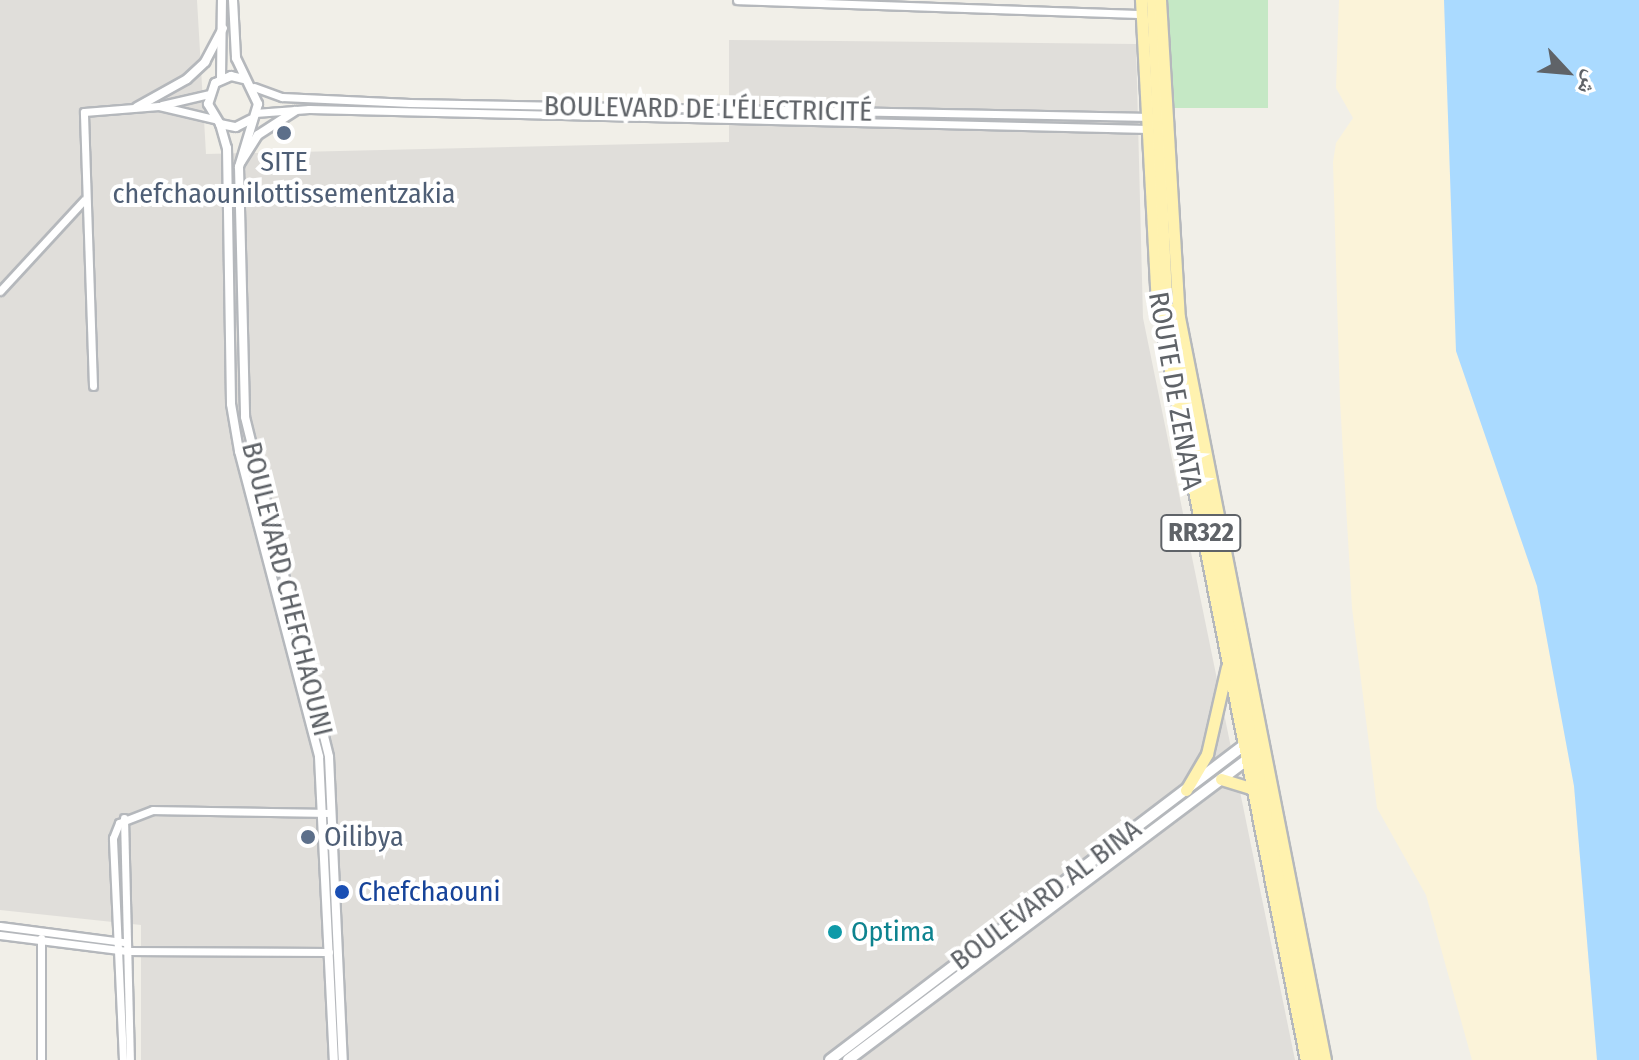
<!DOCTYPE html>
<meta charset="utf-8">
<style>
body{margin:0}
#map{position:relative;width:1639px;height:1060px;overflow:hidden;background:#f1efe8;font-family:"Fira Sans Condensed","Noto Naskh Arabic",sans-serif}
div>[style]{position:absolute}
.industrial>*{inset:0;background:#e0deda}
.green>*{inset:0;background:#c5e8c5;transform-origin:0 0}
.sand>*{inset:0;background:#fbf3d9}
.water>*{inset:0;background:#aadaff}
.roads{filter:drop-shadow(2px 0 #b5b8bc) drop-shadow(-2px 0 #b5b8bc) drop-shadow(0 2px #b5b8bc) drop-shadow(0 -2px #b5b8bc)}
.minor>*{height:7px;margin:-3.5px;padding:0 3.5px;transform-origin:3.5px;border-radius:3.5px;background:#fff}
.tertiary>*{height:8px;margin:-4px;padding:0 4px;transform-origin:4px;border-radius:4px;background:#fff}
.secondary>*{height:10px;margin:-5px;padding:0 5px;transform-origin:5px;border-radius:5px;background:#fff}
.primary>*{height:11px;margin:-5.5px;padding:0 5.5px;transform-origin:5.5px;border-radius:5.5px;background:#fff2af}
.dots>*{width:22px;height:22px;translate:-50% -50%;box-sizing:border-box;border:4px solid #fff;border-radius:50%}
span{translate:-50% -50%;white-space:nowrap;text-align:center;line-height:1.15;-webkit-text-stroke:8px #fff;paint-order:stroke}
.shield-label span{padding:2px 6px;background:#fff;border:2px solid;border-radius:6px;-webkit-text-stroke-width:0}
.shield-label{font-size:26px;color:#5f6368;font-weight:700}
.street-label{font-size:28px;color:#5f6368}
.service-label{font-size:28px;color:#4e5e75}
.left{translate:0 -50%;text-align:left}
.transit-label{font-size:28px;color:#164399}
.culture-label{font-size:28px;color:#0d838f}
.north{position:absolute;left:1527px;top:32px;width:80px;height:80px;-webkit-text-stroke:6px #fff;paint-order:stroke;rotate:116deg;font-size:22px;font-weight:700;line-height:32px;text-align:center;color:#5f6368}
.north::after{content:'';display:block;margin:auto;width:28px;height:36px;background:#5f6368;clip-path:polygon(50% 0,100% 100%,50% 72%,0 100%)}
</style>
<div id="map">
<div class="industrial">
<div style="clip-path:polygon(0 0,197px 0,206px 154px,729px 142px,729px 40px,1136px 44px,1143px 318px,1295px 1060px,141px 1060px,141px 925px,0 910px)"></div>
</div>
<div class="green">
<div style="left:1156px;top:0;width:112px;height:108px"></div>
</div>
<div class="sand">
<div style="clip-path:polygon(1339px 0,1444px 0,1456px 351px,1537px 586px,1574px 786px,1597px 1060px,1472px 1060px,1426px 895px,1377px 808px,1352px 608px,1340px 401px,1333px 162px,1336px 143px,1353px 118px,1336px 88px)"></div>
</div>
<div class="water">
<div style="clip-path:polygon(1444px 0,1639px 0,1639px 1060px,1597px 1060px,1574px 786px,1537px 586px,1456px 351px)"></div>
</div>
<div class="roads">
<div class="minor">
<div style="left:737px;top:0;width:405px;rotate:2deg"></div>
<div style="left:254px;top:87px;width:30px;rotate:20deg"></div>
<div style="left:282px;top:97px;width:128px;rotate:2.7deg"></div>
<div style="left:410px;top:103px;width:741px;rotate:1.08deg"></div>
<div style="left:162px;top:105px;width:48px;rotate:-13.2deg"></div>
<div style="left:255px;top:113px;width:54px;rotate:-4.2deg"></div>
<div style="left:309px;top:109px;width:840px;rotate:1.36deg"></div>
<div style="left:0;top:291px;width:124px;rotate:-47.3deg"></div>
<div style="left:93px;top:386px;width:274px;rotate:-91.9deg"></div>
<div style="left:84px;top:112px;width:75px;rotate:-4.6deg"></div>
<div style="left:159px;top:106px;width:57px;rotate:13.3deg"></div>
<div style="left:124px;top:818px;width:242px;rotate:88.6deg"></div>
<div style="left:0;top:926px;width:125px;rotate:7.4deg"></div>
<div style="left:0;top:935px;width:128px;rotate:7.2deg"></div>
<div style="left:127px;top:951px;width:202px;rotate:0.3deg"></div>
<div style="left:41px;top:1060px;width:122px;rotate:-90deg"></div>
<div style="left:123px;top:1060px;width:222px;rotate:-92.6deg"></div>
<div style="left:113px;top:838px;width:16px;rotate:-68deg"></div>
<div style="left:119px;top:823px;width:36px;rotate:-21deg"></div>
<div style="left:153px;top:810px;width:174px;rotate:1deg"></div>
</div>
<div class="tertiary">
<div style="left:233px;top:0;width:58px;rotate:87deg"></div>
<div style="left:236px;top:58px;width:51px;rotate:64.4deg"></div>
<div style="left:258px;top:104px;width:66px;rotate:106.8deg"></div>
<div style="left:239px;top:167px;width:250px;rotate:88.6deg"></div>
<div style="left:245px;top:417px;width:350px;rotate:76.1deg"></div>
<div style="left:329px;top:757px;width:303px;rotate:87.4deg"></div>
<div style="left:221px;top:79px;width:79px;rotate:-89.3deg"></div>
<div style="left:244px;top:79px;width:13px;rotate:-167deg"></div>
<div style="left:231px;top:76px;width:17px;rotate:156deg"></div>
<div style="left:215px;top:83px;width:22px;rotate:108deg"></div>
<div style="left:208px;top:104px;width:23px;rotate:59deg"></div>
<div style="left:220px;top:124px;width:25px;rotate:74deg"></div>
<div style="left:227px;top:148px;width:256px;rotate:89.1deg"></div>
<div style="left:231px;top:404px;width:48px;rotate:80.3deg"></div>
<div style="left:239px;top:451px;width:316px;rotate:75.3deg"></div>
<div style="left:319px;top:757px;width:303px;rotate:87.2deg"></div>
<div style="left:137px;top:107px;width:57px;rotate:-29.2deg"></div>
<div style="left:187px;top:79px;width:25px;rotate:-43deg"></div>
<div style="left:205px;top:62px;width:38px;rotate:-62deg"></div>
<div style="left:220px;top:124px;width:16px;rotate:11deg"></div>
<div style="left:236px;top:127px;width:16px;rotate:-27deg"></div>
<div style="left:241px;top:162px;width:32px;rotate:-58deg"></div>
<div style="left:258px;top:135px;width:44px;rotate:-33deg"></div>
</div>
<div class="secondary">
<div style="left:830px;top:1060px;width:525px;rotate:-37.26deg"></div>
<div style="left:848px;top:1060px;width:506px;rotate:-36.96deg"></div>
</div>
<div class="primary">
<div style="left:1141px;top:0;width:302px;rotate:87deg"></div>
<div style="left:1157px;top:302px;width:773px;rotate:78.88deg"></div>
<div style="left:1152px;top:0;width:301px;rotate:87.3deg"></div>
<div style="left:1166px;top:301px;width:773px;rotate:78.89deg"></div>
<div style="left:1160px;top:0;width:318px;rotate:86.6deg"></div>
<div style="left:1179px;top:317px;width:757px;rotate:78.88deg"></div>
<div style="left:1221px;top:779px;width:34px;rotate:17deg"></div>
<div style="left:1186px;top:790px;width:42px;rotate:-59.7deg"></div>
<div style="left:1207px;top:754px;width:89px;rotate:-77.1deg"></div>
</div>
</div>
<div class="dots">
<div style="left:284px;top:133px;background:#5c6f8a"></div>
<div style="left:308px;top:837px;background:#5c6f8a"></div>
<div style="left:342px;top:892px;background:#1a4fb4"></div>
<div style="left:835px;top:932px;background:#0f9aa8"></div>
</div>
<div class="shield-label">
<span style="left:1201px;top:533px">RR322</span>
</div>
<div class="street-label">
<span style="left:708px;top:109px;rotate:1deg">BOULEVARD DE L'ÉLECTRICITÉ</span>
<span style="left:1175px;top:391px;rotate:80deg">ROUTE DE ZENATA</span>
<span style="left:287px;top:589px;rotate:76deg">BOULEVARD CHEFCHAOUNI</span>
<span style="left:1046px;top:895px;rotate:-37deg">BOULEVARD AL BINA</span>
</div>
<div class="service-label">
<span style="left:284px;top:178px">SITE<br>chefchaounilottissementzakia</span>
<span class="left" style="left:324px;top:837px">Oilibya</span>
</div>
<div class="transit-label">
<span class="left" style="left:358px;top:892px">Chefchaouni</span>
</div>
<div class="culture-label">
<span class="left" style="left:851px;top:932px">Optima</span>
</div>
<div class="north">ش</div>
</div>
